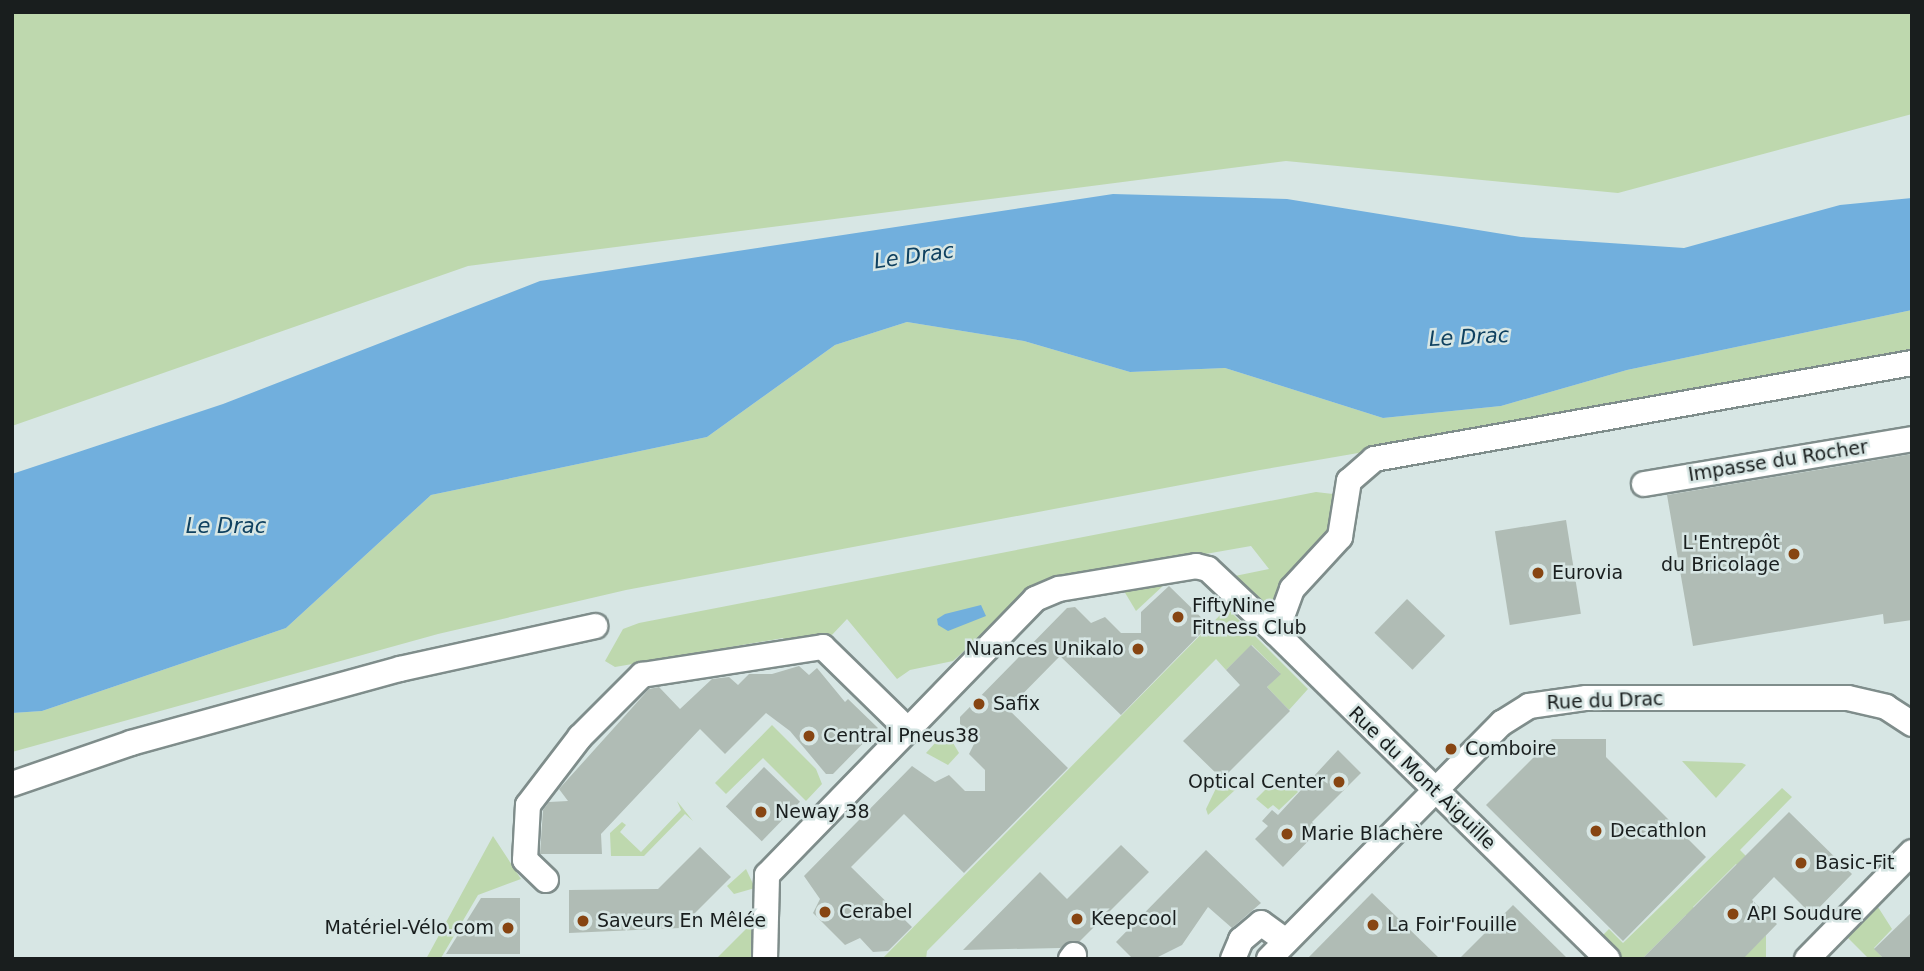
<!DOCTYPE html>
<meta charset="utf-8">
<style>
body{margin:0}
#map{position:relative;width:1924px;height:971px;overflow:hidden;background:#d7e6e4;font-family:"DejaVu Sans",sans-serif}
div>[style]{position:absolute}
.green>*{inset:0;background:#bed8ae}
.water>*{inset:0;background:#71afdd}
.building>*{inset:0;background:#b0bcb5;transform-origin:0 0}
.roads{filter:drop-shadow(2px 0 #7f8d8b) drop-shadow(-2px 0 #7f8d8b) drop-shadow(0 2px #7f8d8b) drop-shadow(0 -2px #7f8d8b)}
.minor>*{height:24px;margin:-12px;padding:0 12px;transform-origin:12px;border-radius:12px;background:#fff}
.dots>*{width:19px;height:19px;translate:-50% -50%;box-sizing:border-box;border:4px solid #d7e6e4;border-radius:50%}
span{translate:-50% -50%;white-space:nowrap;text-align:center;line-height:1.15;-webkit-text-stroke:5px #d7e6e4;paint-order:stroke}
.street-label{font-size:19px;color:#191e1e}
.poi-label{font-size:19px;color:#191e1e}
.right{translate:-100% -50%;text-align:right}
.left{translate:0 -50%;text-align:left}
.water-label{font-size:21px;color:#0f4160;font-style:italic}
.frame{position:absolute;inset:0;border:14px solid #191e1e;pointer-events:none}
</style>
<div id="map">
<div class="green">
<div style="clip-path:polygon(12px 12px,1912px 12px,1912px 114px,1618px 193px,1286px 161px,468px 266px,12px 426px)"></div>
<div style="clip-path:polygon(1912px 310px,1912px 357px,1260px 470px,626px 590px,438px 634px,12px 752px,12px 713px,42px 711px,286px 628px,431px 495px,707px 437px,835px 345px,907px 322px,1024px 341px,1130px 372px,1225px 368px,1383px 418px,1501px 406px,1627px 370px)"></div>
<div style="clip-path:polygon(1316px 492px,1333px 494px,1333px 536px,1277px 605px,1254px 598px,1230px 577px,1269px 569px,1251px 546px,1040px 583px,953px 661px,910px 670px,897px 679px,847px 619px,830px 637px,784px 644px,783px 638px,615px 667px,605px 661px,623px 629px,639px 623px)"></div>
<div style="clip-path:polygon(1165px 584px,1136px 611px,1124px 591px)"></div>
<div style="clip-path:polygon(1227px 608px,1308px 689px,1289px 710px,1267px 687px,1280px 673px,1252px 645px,1226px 670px,1216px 659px,927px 951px,926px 959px,882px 959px)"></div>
<div style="clip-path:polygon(772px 725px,816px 769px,822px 784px,806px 801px,763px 758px,726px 794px,715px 783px)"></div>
<div style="clip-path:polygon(946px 731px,959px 753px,948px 765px,926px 753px)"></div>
<div style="clip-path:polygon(1682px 761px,1742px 763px,1746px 765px,1716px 798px)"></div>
<div style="clip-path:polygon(1281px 774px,1298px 792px,1279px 810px,1273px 805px,1268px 809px,1256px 799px)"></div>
<div style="clip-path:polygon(1232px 778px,1235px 790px,1208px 815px,1206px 809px,1220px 780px)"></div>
<div style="clip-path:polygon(1782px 788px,1792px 797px,1740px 850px,1755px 865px,1747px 874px,1736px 864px,1693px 907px,1744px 957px,1766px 935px,1766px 959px,1731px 959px,1686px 915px,1642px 959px,1623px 959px,1601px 937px,1609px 929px,1623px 943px)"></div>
<div style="clip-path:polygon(677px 801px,693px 821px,685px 814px,644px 856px,611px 856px,610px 833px,622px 822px,626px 825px,620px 832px,641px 852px,681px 810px)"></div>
<div style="clip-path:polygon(493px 836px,521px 879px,478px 895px,441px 958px,523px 959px,426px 959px)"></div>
<div style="clip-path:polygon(746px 869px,755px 888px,734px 894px,727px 886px)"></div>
<div style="clip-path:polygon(1882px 897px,1878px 907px,1892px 929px,1874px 948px,1882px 957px,1869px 959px,1847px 937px,1835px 946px)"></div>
<div style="clip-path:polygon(754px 921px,754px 959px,716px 959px)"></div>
</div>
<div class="water">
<div style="clip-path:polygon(1113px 194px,1287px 199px,1521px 237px,1684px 248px,1840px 205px,1912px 198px,1912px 310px,1627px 370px,1501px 406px,1383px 418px,1225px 368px,1130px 372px,1024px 341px,907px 322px,835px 345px,707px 437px,431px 495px,286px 628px,42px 711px,12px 713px,12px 474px,223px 404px,540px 281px)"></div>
<div style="clip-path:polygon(981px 605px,986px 616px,948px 631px,938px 625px,937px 619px,945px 614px)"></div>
</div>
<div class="building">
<div style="clip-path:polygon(1912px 454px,1912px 620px,1884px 624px,1883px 614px,1693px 646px,1667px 495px)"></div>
<div style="left:1566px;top:520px;width:95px;height:72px;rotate:81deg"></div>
<div style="clip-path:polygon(1169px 586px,1209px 625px,1121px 715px,1060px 656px,1008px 709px,1068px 768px,964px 873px,904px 814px,851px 867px,912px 927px,888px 951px,873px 952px,860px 938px,845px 945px,813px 913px,820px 899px,804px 876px,912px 766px,935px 782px,949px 775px,965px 791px,985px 791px,985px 770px,969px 754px,976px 740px,960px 724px,960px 717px,1067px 608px,1075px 607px,1091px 623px,1105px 617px,1121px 633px,1141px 633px,1141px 612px)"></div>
<div style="left:1407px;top:599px;width:53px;height:47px;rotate:44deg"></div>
<div style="clip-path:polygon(1251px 645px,1281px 674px,1267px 687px,1290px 711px,1222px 779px,1183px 741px,1240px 685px,1226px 670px)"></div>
<div style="clip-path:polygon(799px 666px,809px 675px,817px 668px,845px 702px,848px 699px,878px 728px,833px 774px,826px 774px,790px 731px,766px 713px,725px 754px,700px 729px,601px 834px,602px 854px,540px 854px,543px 810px,549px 802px,568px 801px,559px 789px,649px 689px,659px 687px,680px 709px,712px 679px,729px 677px,738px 685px,749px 674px,772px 674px)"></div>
<div style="clip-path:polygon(1552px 739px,1606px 739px,1606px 757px,1706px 857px,1623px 941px,1486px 805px)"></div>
<div style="clip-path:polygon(1338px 750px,1361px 773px,1312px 822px,1319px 830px,1283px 867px,1255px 839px,1268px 826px,1262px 821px,1272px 810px,1278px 815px)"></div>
<div style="left:764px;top:767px;width:50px;height:55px;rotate:44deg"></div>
<div style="clip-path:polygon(1789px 812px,1852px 874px,1812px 915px,1774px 877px,1752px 900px,1777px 924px,1743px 959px,1642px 959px)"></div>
<div style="clip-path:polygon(1121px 845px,1149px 872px,1079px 942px,1060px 948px,963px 950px,1040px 872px,1067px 899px)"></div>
<div style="clip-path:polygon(700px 847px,731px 877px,680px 928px,569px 933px,569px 890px,658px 889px)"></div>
<div style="clip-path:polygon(1206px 850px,1261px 903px,1232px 928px,1208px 907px,1182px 945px,1154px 959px,1133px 959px,1116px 942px)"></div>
<div style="clip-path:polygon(1372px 893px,1402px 922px,1440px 959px,1307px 959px)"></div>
<div style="clip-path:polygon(481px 898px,520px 898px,520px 954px,446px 954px)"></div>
<div style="clip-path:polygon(1513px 905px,1568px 959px,1459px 959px)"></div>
<div style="clip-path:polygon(1912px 912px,1912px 959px,1884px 959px,1874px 949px)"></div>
</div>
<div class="roads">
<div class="minor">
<div style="left:1644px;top:484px;width:272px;rotate:-9.5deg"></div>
<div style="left:1276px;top:633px;width:47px;rotate:-70deg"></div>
<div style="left:1292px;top:589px;width:71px;rotate:-47.3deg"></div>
<div style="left:1340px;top:537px;width:57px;rotate:-80.9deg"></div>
<div style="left:1349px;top:481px;width:33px;rotate:-41deg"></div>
<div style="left:1374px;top:459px;width:546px;rotate:-10.12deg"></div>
<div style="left:12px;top:784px;width:126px;rotate:-19deg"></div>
<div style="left:131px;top:743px;width:279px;rotate:-15.4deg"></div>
<div style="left:400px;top:669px;width:200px;rotate:-12.4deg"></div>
<div style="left:546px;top:880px;width:29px;rotate:-136deg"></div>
<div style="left:525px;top:860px;width:55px;rotate:-86.9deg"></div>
<div style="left:528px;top:805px;width:86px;rotate:-52.6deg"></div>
<div style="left:580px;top:737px;width:88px;rotate:-45deg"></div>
<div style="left:642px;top:675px;width:183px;rotate:-8.8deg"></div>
<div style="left:823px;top:647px;width:120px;rotate:44.3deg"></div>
<div style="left:765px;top:959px;width:84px;rotate:-88.6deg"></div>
<div style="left:767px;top:875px;width:385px;rotate:-45.8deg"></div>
<div style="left:1035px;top:599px;width:26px;rotate:-23deg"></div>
<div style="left:1059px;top:589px;width:139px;rotate:-9.5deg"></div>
<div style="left:1196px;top:566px;width:12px;rotate:14deg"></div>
<div style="left:1208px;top:569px;width:93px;rotate:43.3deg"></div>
<div style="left:1276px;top:633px;width:465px;rotate:44.5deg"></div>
<div style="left:1071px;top:959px;width:5px;rotate:-53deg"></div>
<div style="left:1233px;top:959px;width:21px;rotate:-67deg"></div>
<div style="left:1241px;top:940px;width:26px;rotate:-40deg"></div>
<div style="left:1261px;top:923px;width:31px;rotate:36deg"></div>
<div style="left:1269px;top:959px;width:332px;rotate:-45.4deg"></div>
<div style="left:1502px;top:723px;width:32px;rotate:-32deg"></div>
<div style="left:1529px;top:706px;width:58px;rotate:-8deg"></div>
<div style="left:1586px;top:698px;width:262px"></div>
<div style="left:1848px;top:698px;width:39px;rotate:13deg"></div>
<div style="left:1886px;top:707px;width:31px;rotate:33deg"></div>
<div style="left:1807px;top:959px;width:150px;rotate:-45.5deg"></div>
</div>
</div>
<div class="dots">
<div style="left:1794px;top:554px;background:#874512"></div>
<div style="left:1538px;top:573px;background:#874512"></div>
<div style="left:1178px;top:617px;background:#874512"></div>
<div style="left:1138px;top:649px;background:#874512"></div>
<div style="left:979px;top:704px;background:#874512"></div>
<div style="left:809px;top:736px;background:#874512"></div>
<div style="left:1451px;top:749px;background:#874512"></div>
<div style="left:1339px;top:782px;background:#874512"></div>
<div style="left:761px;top:812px;background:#874512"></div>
<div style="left:1596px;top:831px;background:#874512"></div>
<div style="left:1287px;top:834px;background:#874512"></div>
<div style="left:1801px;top:863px;background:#874512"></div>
<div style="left:825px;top:912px;background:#874512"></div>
<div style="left:1733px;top:914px;background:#874512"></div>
<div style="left:1077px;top:919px;background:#874512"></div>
<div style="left:583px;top:921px;background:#874512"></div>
<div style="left:1373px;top:925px;background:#874512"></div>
<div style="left:508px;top:928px;background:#874512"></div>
</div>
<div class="street-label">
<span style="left:1778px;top:461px;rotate:-9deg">Impasse du Rocher</span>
<span style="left:1605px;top:701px;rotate:-2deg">Rue du Drac</span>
<span style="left:1422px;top:778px;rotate:44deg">Rue du Mont Aiguille</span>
</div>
<div class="poi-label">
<span class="right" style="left:1780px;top:554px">L'Entrepôt<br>du Bricolage</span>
<span class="left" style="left:1552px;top:573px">Eurovia</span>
<span class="left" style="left:1192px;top:617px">FiftyNine<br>Fitness Club</span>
<span class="right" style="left:1124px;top:649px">Nuances Unikalo</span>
<span class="left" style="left:993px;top:704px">Safix</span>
<span class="left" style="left:823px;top:736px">Central Pneus38</span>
<span class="left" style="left:1465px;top:749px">Comboire</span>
<span class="right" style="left:1325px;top:782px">Optical Center</span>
<span class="left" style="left:775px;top:812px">Neway 38</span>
<span class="left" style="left:1610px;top:831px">Decathlon</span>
<span class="left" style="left:1301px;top:834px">Marie Blachère</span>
<span class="left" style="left:1815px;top:863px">Basic-Fit</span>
<span class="left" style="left:839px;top:912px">Cerabel</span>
<span class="left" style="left:1747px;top:914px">API Soudure</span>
<span class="left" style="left:1091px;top:919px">Keepcool</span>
<span class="left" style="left:597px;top:921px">Saveurs En Mêlée</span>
<span class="left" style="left:1387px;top:925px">La Foir'Fouille</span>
<span class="right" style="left:494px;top:928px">Matériel-Vélo.com</span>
</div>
<div class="water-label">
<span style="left:914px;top:256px;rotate:-8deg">Le Drac</span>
<span style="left:1469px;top:337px;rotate:-3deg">Le Drac</span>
<span style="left:226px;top:526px">Le Drac</span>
</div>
<div class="frame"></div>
</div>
